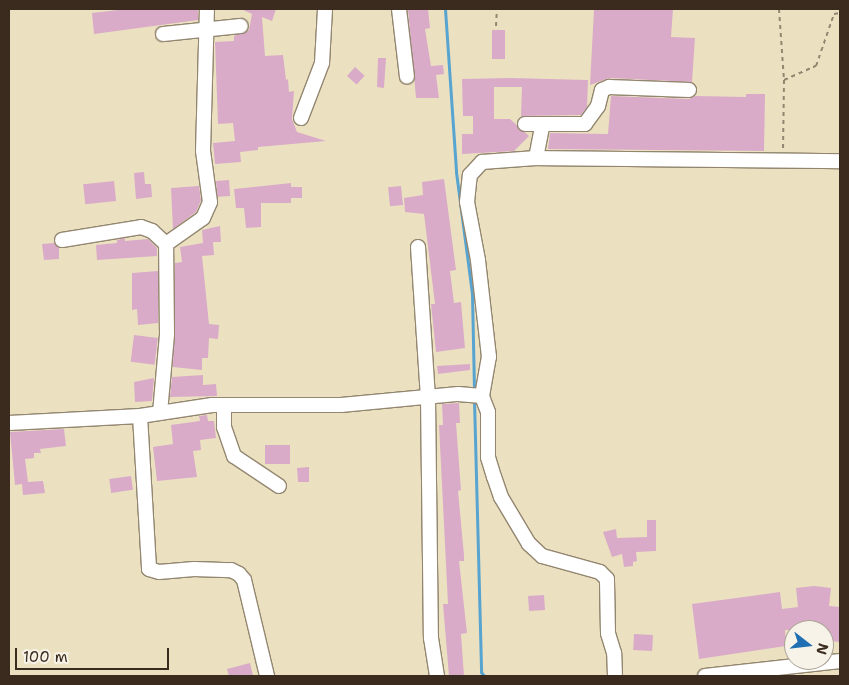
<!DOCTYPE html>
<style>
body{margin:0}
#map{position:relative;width:849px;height:685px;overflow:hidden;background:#ebe1c1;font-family:"Shantell Sans",sans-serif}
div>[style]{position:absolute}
.stream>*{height:3px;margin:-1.5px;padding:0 1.5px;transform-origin:1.5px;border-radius:1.5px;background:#57a4d0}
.building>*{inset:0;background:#d9abc8;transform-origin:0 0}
.path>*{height:2px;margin-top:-1px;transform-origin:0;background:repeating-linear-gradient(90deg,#938670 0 4px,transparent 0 8px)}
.roads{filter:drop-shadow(1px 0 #938670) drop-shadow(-1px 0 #938670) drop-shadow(0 1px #938670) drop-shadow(0 -1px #938670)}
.minor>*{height:14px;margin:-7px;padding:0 7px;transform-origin:7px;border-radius:7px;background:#fff}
span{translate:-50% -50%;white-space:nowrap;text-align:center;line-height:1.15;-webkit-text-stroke:5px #f7f3e8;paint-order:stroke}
.frame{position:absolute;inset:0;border:10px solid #3b2a1e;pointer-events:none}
.north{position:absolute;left:784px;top:620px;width:50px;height:50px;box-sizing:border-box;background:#f7f3e8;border:1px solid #aca397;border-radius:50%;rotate:106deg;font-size:14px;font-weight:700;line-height:20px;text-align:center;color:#3b2a1e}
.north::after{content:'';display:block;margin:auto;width:18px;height:22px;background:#1f6fb2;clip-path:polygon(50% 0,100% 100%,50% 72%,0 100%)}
.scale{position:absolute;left:15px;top:648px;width:154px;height:22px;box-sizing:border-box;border:2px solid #3b2a1e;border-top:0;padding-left:6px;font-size:15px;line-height:18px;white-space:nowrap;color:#3b2a1e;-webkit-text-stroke:4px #f7f3e8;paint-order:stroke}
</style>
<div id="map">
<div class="stream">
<div style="left:445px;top:9px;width:163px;rotate:86.1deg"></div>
<div style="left:456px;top:172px;width:123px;rotate:82.5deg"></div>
<div style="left:472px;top:294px;width:98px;rotate:88.8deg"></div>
<div style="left:474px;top:400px;width:272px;rotate:88.5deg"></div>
<div style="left:481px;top:672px;width:5px;rotate:53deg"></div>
</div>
<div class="building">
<div style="clip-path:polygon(127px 9px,198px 9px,198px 20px,94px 34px,92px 13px)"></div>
<div style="clip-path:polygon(241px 9px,276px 9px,272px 21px,262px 17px,265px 56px,283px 55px,286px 80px,288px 79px,289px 92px,294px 91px,292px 119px,297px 132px,326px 141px,258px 147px,258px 150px,240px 152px,241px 162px,215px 164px,213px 143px,235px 141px,233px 123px,218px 124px,215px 42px,234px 41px,234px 36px,249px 30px,252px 14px)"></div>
<div style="clip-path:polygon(408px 9px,428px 9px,430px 28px,425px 29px,431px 66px,443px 65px,444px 74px,436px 75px,439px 98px,416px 98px)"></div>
<div style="clip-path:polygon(594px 9px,673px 9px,671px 37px,695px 38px,692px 82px,609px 78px,590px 85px)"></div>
<div style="left:492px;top:30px;width:13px;height:29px"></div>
<div style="clip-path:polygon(378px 58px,386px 58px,384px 88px,377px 87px)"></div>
<div style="left:355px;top:67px;width:13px;height:12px;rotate:42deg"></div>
<div style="clip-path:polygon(511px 78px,588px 80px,587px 107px,581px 115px,521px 116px,522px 87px,494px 87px,494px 119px,510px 119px,529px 136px,514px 151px,462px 154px,462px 134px,473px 134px,473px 116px,463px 116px,462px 79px)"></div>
<div style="clip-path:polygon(746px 94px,765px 94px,764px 151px,548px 149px,550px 133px,608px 134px,611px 96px,689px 99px,695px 96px,746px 97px)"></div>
<div style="clip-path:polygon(144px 172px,145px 184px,151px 184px,152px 197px,136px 199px,134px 173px)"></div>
<div style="clip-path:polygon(444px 179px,456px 270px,450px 271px,454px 303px,461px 302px,465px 348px,436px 352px,431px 304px,435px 304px,424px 214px,405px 212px,404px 198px,423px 195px,422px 182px)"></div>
<div style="left:229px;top:180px;width:16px;height:13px;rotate:86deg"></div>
<div style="left:114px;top:181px;width:20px;height:31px;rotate:84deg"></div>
<div style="clip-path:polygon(291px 183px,291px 187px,302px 187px,302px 198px,291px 198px,291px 203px,261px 203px,261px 227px,246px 228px,244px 208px,236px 208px,234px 189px)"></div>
<div style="clip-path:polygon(199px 186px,201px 200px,196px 212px,173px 229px,171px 188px)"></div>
<div style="left:401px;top:186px;width:19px;height:13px;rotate:84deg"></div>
<div style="clip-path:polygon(220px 226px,221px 242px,213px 242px,214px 255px,202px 256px,209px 324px,219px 325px,218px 339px,209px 338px,208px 358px,202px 358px,202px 370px,173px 367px,175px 263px,182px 262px,180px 247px,203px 243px,202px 230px)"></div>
<div style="clip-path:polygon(125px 238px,125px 241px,148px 239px,157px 248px,157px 256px,97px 260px,96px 245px,117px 243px,117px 240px)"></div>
<div style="clip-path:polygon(54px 243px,59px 248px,59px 259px,44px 260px,42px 244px)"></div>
<div style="clip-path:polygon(158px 271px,158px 323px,138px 325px,137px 309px,132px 310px,132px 273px)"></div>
<div style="left:134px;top:335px;width:24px;height:27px;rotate:7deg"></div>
<div style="clip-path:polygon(470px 364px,470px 370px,438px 374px,437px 366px)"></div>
<div style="clip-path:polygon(203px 375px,203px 385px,216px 384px,217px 396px,170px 397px,172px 377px)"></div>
<div style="clip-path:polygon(154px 378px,152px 401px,135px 402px,134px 382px)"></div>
<div style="clip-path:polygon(459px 403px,460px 423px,456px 423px,461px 490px,458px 491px,464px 555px,464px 561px,459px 561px,467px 633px,461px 634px,464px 676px,449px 676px,443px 604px,448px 604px,439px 425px,443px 425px,442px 404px)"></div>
<div style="clip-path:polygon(207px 415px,208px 421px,214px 421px,216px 438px,200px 440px,201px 450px,193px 451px,197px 477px,157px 481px,153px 447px,173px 444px,171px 425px,200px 421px,199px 416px)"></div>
<div style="clip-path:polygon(64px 429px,66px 446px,40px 449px,41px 453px,34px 453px,34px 458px,25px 459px,28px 482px,43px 481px,45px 493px,23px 495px,22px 484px,15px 485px,10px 432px)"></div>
<div style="left:265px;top:445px;width:25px;height:19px"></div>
<div style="clip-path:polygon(309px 467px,309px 482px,298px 482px,297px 468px)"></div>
<div style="left:131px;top:476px;width:14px;height:22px;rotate:82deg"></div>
<div style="clip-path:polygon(647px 520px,656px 520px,656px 551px,636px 552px,637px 561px,633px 562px,633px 566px,624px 567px,622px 554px,612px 557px,603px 532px,616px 529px,617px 538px,647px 537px)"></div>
<div style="clip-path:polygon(814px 586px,831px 588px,829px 606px,840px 607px,839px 642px,824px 640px,824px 630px,785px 630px,786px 646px,699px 659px,692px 604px,780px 592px,782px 609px,798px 607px,796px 588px)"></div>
<div style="left:544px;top:595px;width:15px;height:16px;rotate:86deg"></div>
<div style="left:634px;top:634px;width:19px;height:16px;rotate:3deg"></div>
<div style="clip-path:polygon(250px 663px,253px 676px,229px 676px,227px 669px)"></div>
</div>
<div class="path">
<div style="left:779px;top:9px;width:71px;rotate:86deg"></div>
<div style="left:784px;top:80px;width:69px;rotate:90.8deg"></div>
<div style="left:496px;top:26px;width:17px;rotate:-87deg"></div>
<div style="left:784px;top:80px;width:35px;rotate:-24deg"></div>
<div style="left:816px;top:66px;width:55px;rotate:-70.9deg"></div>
<div style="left:834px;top:14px;width:6px;rotate:-9deg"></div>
</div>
<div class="roads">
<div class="minor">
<div style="left:399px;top:9px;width:68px;rotate:83.3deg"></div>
<div style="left:163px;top:34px;width:78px;rotate:-5.9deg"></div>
<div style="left:301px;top:118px;width:59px;rotate:-69.1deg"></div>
<div style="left:322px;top:63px;width:54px;rotate:-86.8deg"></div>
<div style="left:525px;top:124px;width:60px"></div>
<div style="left:585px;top:124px;width:22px;rotate:-54deg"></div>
<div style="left:598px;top:106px;width:16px;rotate:-76deg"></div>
<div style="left:602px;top:90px;width:8px;rotate:-23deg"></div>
<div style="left:609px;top:87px;width:80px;rotate:2.1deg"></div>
<div style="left:536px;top:158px;width:33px;rotate:-79deg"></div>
<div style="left:62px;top:240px;width:80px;rotate:-9.3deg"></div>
<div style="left:141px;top:227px;width:12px;rotate:20deg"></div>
<div style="left:152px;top:231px;width:19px;rotate:43deg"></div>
<div style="left:418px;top:247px;width:151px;rotate:86.2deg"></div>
<div style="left:428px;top:398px;width:240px;rotate:89.3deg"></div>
<div style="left:431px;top:638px;width:38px;rotate:81deg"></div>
<div style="left:224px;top:405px;width:22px;rotate:90deg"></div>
<div style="left:224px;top:427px;width:31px;rotate:71deg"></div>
<div style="left:234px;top:456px;width:54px;rotate:33.7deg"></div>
<div style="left:160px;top:413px;width:79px;rotate:-84.9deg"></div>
<div style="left:167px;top:334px;width:90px;rotate:-90.6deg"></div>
<div style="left:166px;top:244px;width:45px;rotate:-35.1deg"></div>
<div style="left:203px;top:218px;width:17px;rotate:-66deg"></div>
<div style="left:210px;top:202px;width:51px;rotate:-97.8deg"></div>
<div style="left:203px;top:151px;width:142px;rotate:-88.4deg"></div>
<div style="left:140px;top:416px;width:153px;rotate:86.6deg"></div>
<div style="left:149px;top:569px;width:10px;rotate:17deg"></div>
<div style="left:159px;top:572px;width:35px;rotate:-5deg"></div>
<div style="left:194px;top:569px;width:37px;rotate:2deg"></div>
<div style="left:231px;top:570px;width:9px;rotate:27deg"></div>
<div style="left:239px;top:574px;width:8px;rotate:50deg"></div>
<div style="left:244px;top:580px;width:99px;rotate:76.5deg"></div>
<div style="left:9px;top:423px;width:131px;rotate:-3.1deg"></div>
<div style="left:140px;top:416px;width:73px;rotate:-8.7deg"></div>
<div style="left:212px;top:405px;width:129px"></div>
<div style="left:341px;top:405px;width:118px;rotate:-5.4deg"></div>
<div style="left:458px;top:394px;width:24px;rotate:5deg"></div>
<div style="left:615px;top:676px;width:23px;rotate:-92deg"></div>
<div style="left:614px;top:653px;width:21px;rotate:-107deg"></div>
<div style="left:608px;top:633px;width:54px;rotate:-91.1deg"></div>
<div style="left:607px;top:579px;width:10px;rotate:-135deg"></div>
<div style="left:600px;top:572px;width:60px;rotate:-164.6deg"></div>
<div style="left:542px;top:556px;width:18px;rotate:-137deg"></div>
<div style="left:529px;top:544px;width:55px;rotate:-120.8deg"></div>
<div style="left:501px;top:497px;width:21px;rotate:-109deg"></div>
<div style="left:494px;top:477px;width:21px;rotate:-107deg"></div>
<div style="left:488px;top:457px;width:45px;rotate:-90deg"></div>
<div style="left:488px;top:412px;width:17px;rotate:-111deg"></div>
<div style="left:482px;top:396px;width:40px;rotate:-80deg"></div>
<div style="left:489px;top:357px;width:98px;rotate:-96.5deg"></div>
<div style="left:478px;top:260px;width:59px;rotate:-100.7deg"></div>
<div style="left:467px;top:202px;width:27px;rotate:-84deg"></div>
<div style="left:470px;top:175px;width:18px;rotate:-47deg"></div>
<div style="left:482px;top:162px;width:54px;rotate:-4.2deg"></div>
<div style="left:536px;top:158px;width:304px;rotate:0.6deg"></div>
<div style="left:705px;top:676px;width:136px;rotate:-6.3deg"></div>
</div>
</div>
<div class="frame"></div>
<div class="north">N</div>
<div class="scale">100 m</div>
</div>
